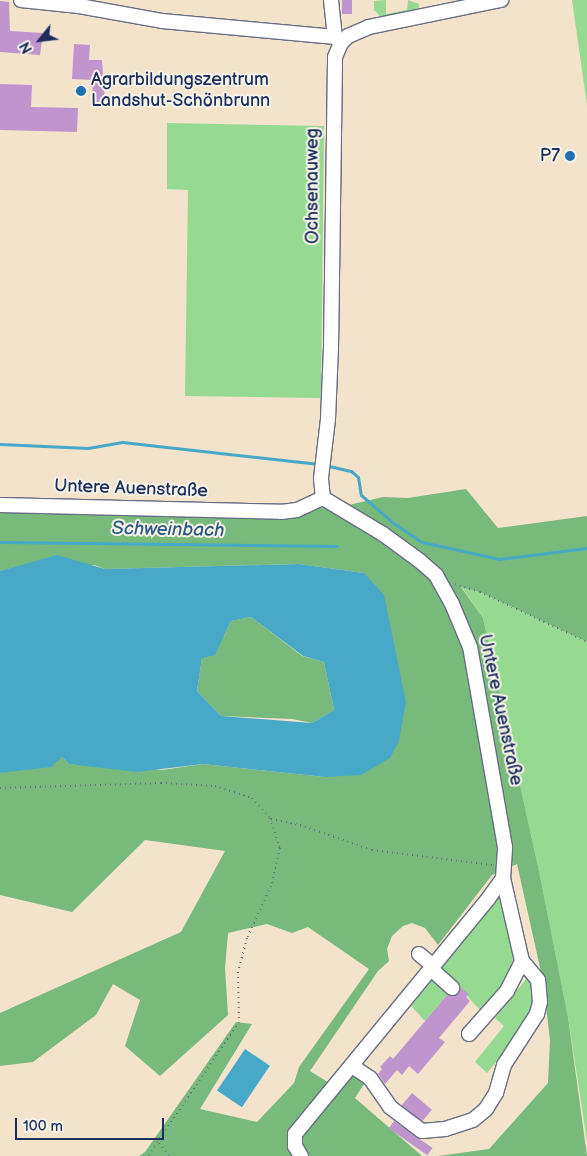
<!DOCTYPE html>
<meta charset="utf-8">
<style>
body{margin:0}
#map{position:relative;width:587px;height:1156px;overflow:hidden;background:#f3e3cb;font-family:"Balsamiq Sans",sans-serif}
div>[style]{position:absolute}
.green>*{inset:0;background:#96da92}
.forest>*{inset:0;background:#78ba7c}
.water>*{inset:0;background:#48a8c7;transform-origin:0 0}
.stream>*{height:3px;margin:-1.5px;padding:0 1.5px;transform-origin:1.5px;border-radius:1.5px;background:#48a8c7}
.building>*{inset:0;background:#c095ce;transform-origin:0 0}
.path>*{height:2px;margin-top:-1px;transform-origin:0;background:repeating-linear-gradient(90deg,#676e84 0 1px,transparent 0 5px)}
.roads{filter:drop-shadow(1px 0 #676e84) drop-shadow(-1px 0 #676e84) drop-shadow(0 1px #676e84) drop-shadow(0 -1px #676e84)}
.minor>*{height:14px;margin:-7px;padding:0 7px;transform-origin:7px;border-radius:7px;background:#fff}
.dots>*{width:14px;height:14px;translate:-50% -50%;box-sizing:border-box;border:2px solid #f7f3e8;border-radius:50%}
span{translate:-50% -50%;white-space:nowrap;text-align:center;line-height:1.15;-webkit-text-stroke:4px #f7f3e8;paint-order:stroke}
.poi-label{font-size:18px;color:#1b2f5e}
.left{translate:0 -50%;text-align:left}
.right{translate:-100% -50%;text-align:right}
.street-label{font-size:18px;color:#1b2f5e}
.water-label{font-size:19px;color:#2b5983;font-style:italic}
.north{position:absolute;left:15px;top:15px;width:50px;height:50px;-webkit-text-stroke:4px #f7f3e8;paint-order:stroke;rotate:241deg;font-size:14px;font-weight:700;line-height:20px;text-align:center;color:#1b2f5e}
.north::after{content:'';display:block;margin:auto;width:18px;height:22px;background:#1b2f5e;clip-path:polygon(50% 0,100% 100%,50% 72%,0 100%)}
.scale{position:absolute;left:15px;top:1118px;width:149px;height:22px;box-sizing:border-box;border:2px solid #1b2f5e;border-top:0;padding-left:6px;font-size:15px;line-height:18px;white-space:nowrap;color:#1b2f5e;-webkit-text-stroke:4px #f7f3e8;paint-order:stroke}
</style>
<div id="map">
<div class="green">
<div style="clip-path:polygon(386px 0,386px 14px,407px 10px,408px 0,419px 4px,418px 11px,382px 18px,374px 10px,374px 1px)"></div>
<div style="clip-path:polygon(572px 0,587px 0,587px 105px)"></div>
<div style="clip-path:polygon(167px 123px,324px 126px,321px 398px,185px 396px,188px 190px,167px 189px)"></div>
<div style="clip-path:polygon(461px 586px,480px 592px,587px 642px,587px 1141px,568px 1017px,539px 871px,483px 618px)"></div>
<div style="clip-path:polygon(502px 896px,515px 953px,514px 963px,505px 981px,481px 1011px,456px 984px,425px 1021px,411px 1006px,496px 898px)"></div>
<div style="clip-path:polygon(530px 974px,536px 1001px,521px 1031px,487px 1073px,475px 1062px,504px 1026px,495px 1018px)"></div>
</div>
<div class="forest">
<div style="clip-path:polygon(466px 489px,498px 528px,587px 516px,587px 642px,480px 592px,461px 587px,483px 618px,539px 871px,568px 1017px,587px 1156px,438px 1156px,489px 1149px,548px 1083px,550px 1040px,543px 981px,517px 864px,492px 875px,438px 945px,425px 928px,412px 923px,403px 926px,392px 936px,387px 949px,389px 961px,378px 971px,310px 1071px,334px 1086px,356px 1074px,366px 1081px,355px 1098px,422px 1156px,139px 1156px,145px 1152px,236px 1022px,252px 1024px,200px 1109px,257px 1122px,294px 1083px,299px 1067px,369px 969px,308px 927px,292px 933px,267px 924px,228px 933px,225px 968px,228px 1015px,160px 1076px,125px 1046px,140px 1000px,113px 984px,96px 1015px,33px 1062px,0 1066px,0 1013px,181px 932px,225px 851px,145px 840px,72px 912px,0 895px,0 773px,62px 757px,69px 764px,162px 770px,203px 764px,325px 777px,364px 573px,299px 564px,105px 569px,94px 565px,24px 565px,0 571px,0 510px,298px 516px,321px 508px,332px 509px,383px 497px,408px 498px)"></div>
<div style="clip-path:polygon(251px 617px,302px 656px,324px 662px,334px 710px,312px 723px,292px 719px,221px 716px,197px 691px,202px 658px,224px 636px,231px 621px)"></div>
</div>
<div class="water">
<div style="clip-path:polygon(evenodd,57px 555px,105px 569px,299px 564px,364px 573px,384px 595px,406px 702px,399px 741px,390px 758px,361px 775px,325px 777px,203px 764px,137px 772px,69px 764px,62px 757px,51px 767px,0 773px,0 571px,57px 555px,251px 617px,303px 656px,324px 662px,334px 710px,312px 723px,221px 716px,197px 691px,202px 658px,215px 655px,231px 621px,251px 617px)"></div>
<div style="left:245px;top:1049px;width:30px;height:50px;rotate:34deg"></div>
</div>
<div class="stream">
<div style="left:0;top:444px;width:88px;rotate:2.6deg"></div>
<div style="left:88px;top:448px;width:35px;rotate:-10deg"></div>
<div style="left:122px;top:442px;width:196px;rotate:6.4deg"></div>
<div style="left:329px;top:466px;width:23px;rotate:13deg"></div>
<div style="left:351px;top:471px;width:9px;rotate:41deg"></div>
<div style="left:358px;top:477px;width:18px;rotate:81deg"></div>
<div style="left:361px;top:495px;width:41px;rotate:41.1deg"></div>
<div style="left:392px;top:522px;width:36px;rotate:34deg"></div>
<div style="left:422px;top:542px;width:79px;rotate:12.4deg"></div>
<div style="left:499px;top:559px;width:89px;rotate:-7.1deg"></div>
<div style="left:0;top:542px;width:337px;rotate:0.7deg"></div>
</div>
<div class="building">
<div style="left:342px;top:0;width:10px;height:14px"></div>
<div style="clip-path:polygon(0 1px,9px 2px,10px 31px,43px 33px,40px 55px,0 52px)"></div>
<div style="clip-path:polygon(74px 44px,90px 45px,89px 60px,102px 60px,105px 103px,92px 102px,93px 80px,72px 79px)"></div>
<div style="clip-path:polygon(0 84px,32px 85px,31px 107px,78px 108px,77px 132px,0 130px)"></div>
<div style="clip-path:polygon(460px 987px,469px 994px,466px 997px,470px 1001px,439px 1038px,445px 1042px,418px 1074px,409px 1066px,402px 1075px,397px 1070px,385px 1084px,378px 1074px,382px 1069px,380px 1067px,390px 1056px,393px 1059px,447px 995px,455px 996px)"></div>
<div style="left:412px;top:1093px;width:26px;height:16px;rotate:40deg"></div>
<div style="left:394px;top:1121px;width:47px;height:9px;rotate:35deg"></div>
</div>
<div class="path">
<div style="left:455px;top:584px;width:26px;rotate:18deg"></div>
<div style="left:480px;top:592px;width:118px;rotate:25deg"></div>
<div style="left:0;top:788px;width:161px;rotate:-1.8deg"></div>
<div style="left:161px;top:783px;width:54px;rotate:3.2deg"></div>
<div style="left:215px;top:786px;width:39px;rotate:18deg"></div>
<div style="left:252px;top:798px;width:27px;rotate:48deg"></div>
<div style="left:270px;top:818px;width:32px;rotate:72deg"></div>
<div style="left:280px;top:848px;width:39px;rotate:103deg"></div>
<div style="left:271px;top:886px;width:57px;rotate:114.8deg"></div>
<div style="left:247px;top:938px;width:35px;rotate:105deg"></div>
<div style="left:238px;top:972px;width:50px;rotate:88.9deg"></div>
<div style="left:239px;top:1022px;width:162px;rotate:124.2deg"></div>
<div style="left:271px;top:819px;width:30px;rotate:12deg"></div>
<div style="left:300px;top:825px;width:76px;rotate:19.1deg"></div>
<div style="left:372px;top:850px;width:121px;rotate:7.1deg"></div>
<div style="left:159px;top:1143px;width:17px;rotate:50deg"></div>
</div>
<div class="roads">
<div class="minor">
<div style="left:21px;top:0;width:58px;rotate:5.9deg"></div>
<div style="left:79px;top:6px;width:84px;rotate:10.2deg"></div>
<div style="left:162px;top:21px;width:174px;rotate:5.3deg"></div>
<div style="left:335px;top:37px;width:8px;rotate:45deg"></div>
<div style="left:331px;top:0;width:37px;rotate:84deg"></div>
<div style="left:323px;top:498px;width:20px;rotate:-96deg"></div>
<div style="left:321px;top:478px;width:59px;rotate:-83.2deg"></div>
<div style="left:328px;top:419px;width:71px;rotate:-87.6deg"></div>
<div style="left:331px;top:348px;width:291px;rotate:-89.2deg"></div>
<div style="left:335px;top:57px;width:15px;rotate:-67deg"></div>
<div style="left:341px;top:43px;width:10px;rotate:-45deg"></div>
<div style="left:348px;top:36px;width:23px;rotate:-23deg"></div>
<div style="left:369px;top:27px;width:135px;rotate:-11.6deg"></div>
<div style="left:0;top:505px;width:281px;rotate:1.4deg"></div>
<div style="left:281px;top:512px;width:16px;rotate:-7deg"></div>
<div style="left:297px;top:510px;width:29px;rotate:-25deg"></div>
<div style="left:419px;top:954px;width:17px;rotate:40deg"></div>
<div style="left:430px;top:968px;width:30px;rotate:42deg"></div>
<div style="left:469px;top:1034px;width:57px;rotate:-48.5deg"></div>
<div style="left:507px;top:991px;width:34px;rotate:-63deg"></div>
<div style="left:522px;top:961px;width:85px;rotate:-102.9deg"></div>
<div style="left:352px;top:1066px;width:22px;rotate:34deg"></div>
<div style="left:370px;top:1078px;width:35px;rotate:55deg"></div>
<div style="left:390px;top:1107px;width:40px;rotate:37deg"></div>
<div style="left:422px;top:1131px;width:23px;rotate:-5deg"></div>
<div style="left:445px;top:1129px;width:29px;rotate:-18deg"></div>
<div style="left:473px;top:1120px;width:17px;rotate:-40deg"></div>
<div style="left:486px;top:1109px;width:19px;rotate:-58deg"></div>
<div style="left:496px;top:1093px;width:29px;rotate:-74deg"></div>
<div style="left:504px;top:1065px;width:61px;rotate:-57.1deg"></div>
<div style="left:537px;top:1014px;width:12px;rotate:-76deg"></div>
<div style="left:540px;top:1002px;width:22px;rotate:-95deg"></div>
<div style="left:538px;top:980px;width:25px;rotate:-130deg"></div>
<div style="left:301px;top:1156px;width:12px;rotate:-121deg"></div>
<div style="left:295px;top:1146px;width:12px;rotate:-90deg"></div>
<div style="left:295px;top:1134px;width:304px;rotate:-50.6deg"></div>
<div style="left:488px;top:899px;width:26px;rotate:-54deg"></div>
<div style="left:503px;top:878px;width:31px;rotate:-86deg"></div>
<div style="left:505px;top:847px;width:203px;rotate:-99.9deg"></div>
<div style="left:470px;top:647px;width:47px;rotate:-112.7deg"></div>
<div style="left:452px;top:604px;width:33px;rotate:-119deg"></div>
<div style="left:436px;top:575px;width:21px;rotate:-139deg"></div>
<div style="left:420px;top:561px;width:46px;rotate:-143.9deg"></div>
<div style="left:383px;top:534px;width:70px;rotate:-149deg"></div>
</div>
</div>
<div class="dots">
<div style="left:81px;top:91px;background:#1f6fb2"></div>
<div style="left:570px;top:156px;background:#1f6fb2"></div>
</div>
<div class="poi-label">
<span class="left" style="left:91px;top:91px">Agrarbildungszentrum<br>Landshut-Schönbrunn</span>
<span class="right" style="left:560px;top:156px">P7</span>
</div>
<div class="street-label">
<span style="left:313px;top:186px;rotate:-90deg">Ochsenauweg</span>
<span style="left:131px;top:489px;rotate:2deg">Untere Auenstraße</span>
<span style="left:500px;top:710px;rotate:78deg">Untere Auenstraße</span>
</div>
<div class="water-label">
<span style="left:168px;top:530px;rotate:1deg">Schweinbach</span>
</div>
<div class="north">N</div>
<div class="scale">100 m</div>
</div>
